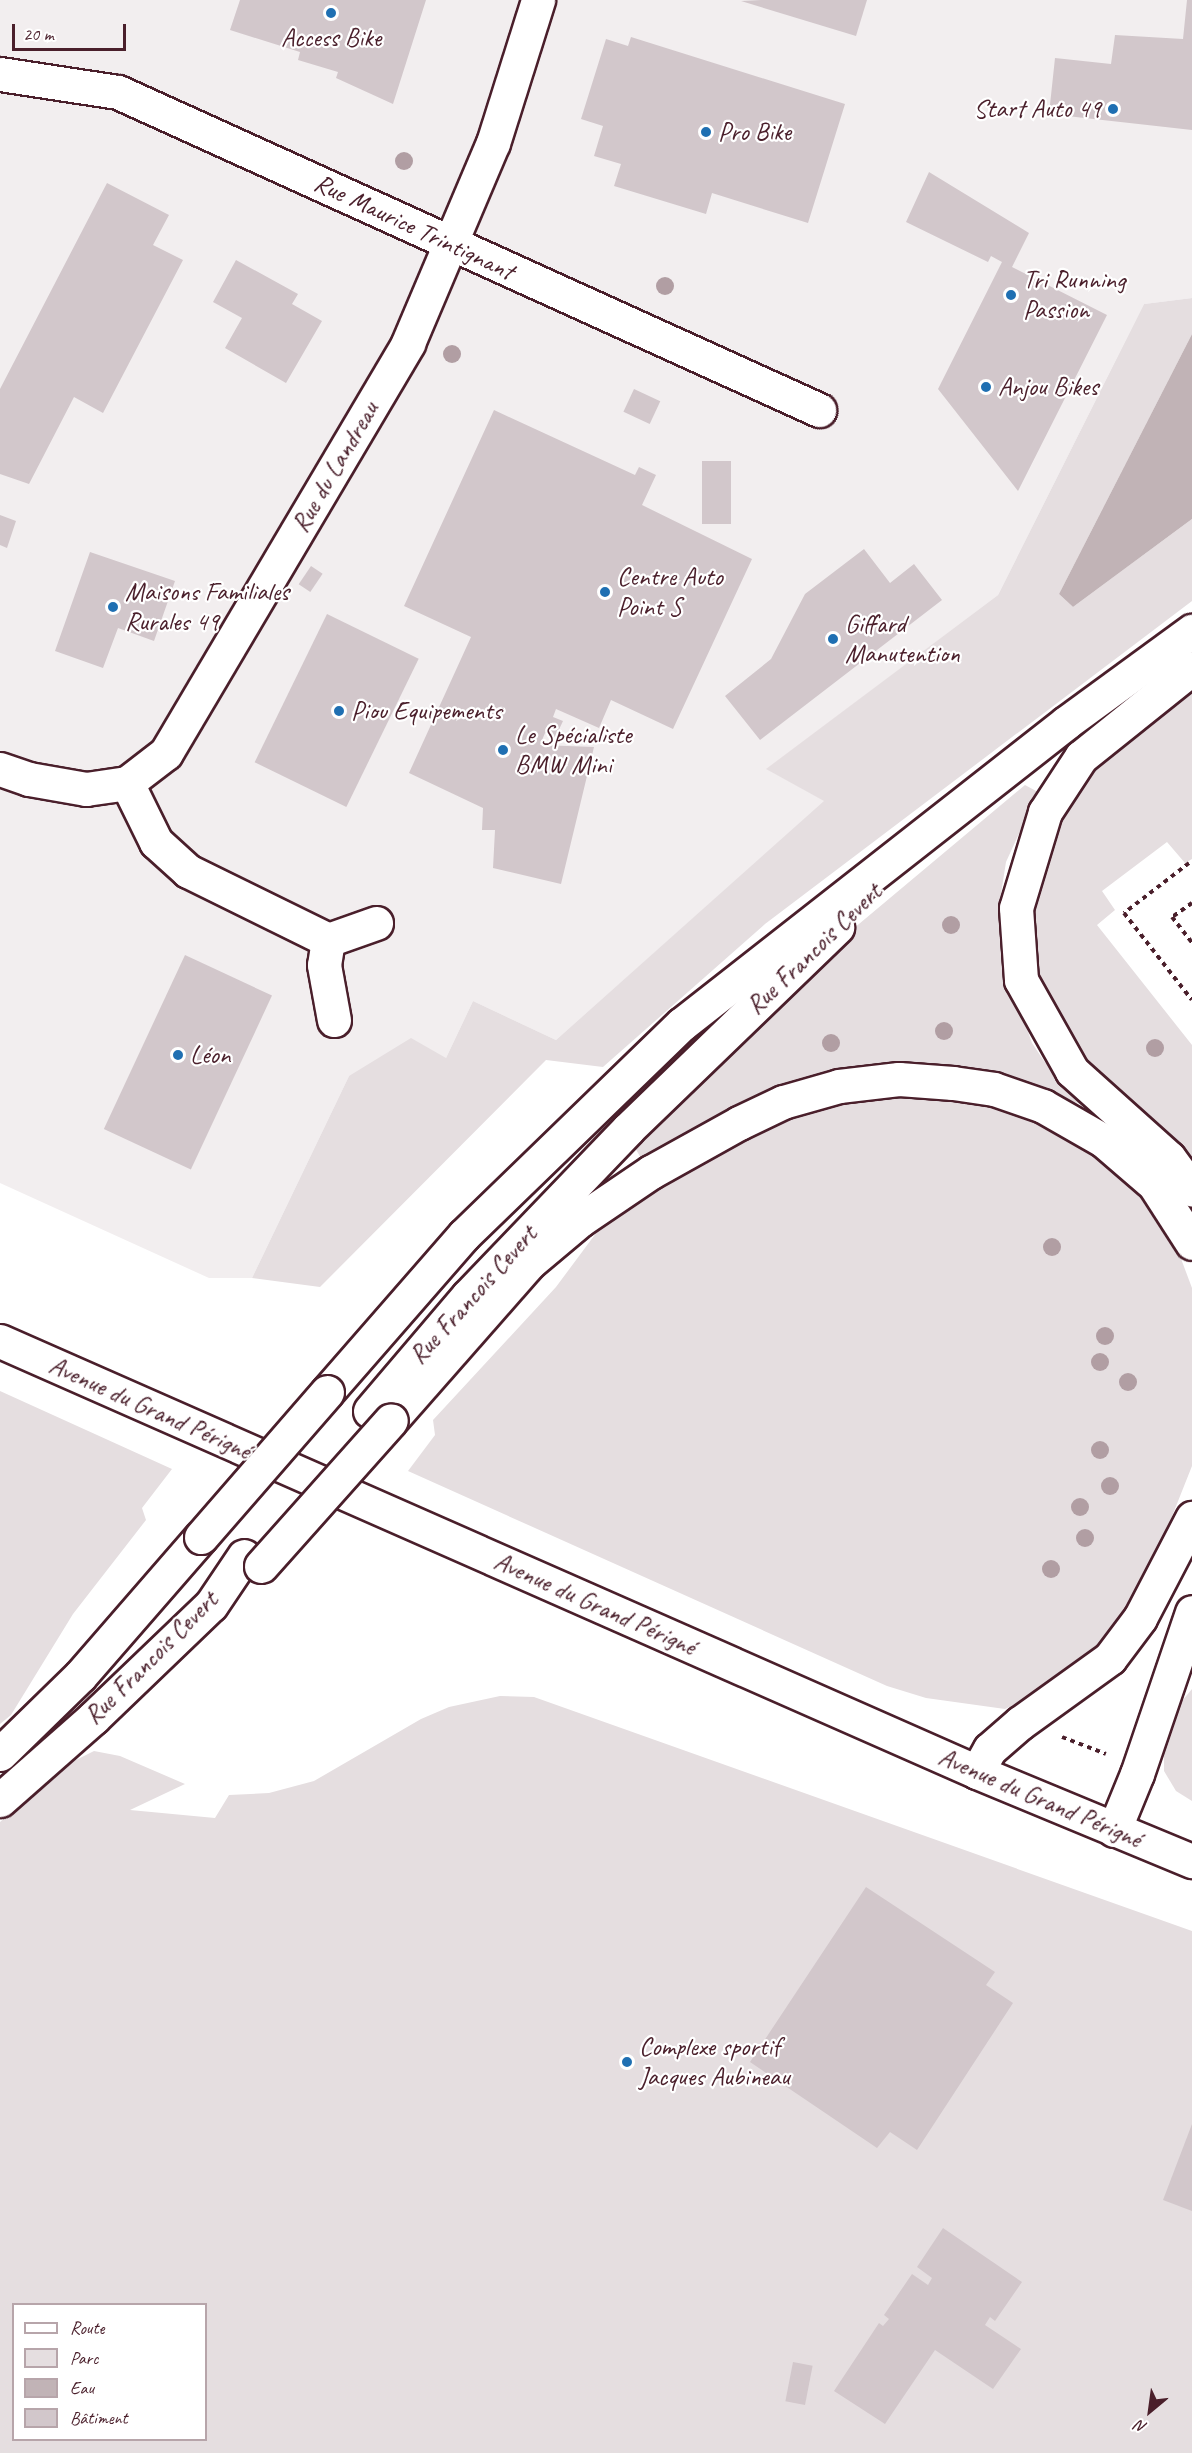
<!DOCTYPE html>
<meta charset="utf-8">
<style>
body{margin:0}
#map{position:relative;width:1192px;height:2453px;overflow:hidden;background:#fff;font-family:Caveat,sans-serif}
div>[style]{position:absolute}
.built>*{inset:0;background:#f2eeef}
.green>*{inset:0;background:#e5dee0}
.water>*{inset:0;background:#c1b3b6}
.building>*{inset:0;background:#d2c7cb;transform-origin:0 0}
.path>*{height:4px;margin-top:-2px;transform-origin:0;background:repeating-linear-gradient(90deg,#4a1f2b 0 4.5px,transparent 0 9px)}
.roads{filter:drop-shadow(2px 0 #4a1f2b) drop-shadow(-2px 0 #4a1f2b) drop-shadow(0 2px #4a1f2b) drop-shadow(0 -2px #4a1f2b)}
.minor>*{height:33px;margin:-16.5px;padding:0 16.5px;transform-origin:16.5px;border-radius:16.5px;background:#fff}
.bridges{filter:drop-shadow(2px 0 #4a1f2b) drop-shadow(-2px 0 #4a1f2b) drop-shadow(0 2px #4a1f2b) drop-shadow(0 -2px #4a1f2b)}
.minor-bridge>*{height:33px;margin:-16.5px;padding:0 16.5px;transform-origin:16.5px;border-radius:16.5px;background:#fff}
.trees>*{width:18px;height:18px;margin:-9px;border-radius:50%;background:#b19ea3}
.dots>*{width:16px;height:16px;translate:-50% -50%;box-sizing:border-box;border:3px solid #fff;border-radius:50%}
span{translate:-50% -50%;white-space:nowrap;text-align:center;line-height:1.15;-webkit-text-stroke:4.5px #fff;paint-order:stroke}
.poi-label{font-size:26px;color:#4a1f2b}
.right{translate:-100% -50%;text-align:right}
.left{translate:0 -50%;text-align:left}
.street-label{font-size:26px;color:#4a1f2b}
.legend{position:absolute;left:12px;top:2303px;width:195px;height:138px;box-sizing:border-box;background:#fff;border:2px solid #b7a5aa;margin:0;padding:8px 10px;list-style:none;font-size:18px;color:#4a1f2b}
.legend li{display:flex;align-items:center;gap:12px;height:30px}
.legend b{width:30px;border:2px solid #b7a5aa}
.north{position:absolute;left:1120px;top:2381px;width:60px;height:60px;-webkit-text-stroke:4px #fff;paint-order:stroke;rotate:209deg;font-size:16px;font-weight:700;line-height:24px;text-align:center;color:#4a1f2b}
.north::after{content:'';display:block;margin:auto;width:21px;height:27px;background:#4a1f2b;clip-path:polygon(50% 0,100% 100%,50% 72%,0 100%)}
.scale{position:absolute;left:12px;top:24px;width:114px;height:27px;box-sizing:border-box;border:3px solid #4a1f2b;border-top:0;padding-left:8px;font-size:18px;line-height:21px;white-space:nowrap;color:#4a1f2b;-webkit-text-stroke:4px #fff;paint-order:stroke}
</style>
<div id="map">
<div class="built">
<div style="clip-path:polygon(0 0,1192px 0,1192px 298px,1144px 304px,998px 595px,767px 769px,825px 801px,556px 1040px,473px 1001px,446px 1058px,349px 1076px,252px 1278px,209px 1278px,0 1183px)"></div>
</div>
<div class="green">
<div style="clip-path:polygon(1192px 298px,1192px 334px,1059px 594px,1073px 607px,1192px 519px,1192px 601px,765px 924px,603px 1067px,546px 1060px,320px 1287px,252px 1278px,349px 1076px,411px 1038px,446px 1058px,473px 1001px,556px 1040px,824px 801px,766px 769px,998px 595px,1144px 304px)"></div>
<div style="clip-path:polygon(1192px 692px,1192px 859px,1185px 863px,1167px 842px,1102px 891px,1115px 910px,1097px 925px,1192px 1045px,1192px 1163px,1085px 1065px,1057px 1022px,1040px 979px,1035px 934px,1036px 887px,1050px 838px,1078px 790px,1108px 755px)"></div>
<div style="clip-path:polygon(1025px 785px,1038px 792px,1006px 862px,1000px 900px,1006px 970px,1032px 1043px,1044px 1061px,1088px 1107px,1015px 1080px,779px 1088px,731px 1107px,642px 1160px,630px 1139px,853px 929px)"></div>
<div style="clip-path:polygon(895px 1091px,993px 1099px,1068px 1133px,1130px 1182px,1153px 1210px,1174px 1240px,1192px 1288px,1192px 1466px,1159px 1549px,1107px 1641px,1025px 1700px,1005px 1709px,926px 1698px,887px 1686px,408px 1471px,435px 1435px,433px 1420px,556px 1287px,611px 1213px,651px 1185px,795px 1111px)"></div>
<div style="clip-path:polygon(0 1391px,172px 1469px,142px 1508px,146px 1520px,73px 1614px,11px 1715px,0 1724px)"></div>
<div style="clip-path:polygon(1192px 1689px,1192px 1801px,1176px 1791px,1164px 1771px,1164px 1741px,1172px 1713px)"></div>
<div style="clip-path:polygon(evenodd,500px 1696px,534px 1697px,1192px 1931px,1192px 2453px,0 2453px,0 1822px,70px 1763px,94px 1751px,120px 1756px,185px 1784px,130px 1810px,215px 1818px,229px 1795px,269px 1793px,314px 1781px,421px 1719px,449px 1707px,500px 1696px,14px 2304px,206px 2304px,206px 2440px,14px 2440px,14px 2304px)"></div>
</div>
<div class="water">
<div style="clip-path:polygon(1192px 334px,1192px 519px,1073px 607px,1059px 594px)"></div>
</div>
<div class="building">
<div style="clip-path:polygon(240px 0,426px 0,393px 104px,336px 78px,338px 72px,298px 60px,300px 52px,230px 30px)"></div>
<div style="clip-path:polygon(761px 0,867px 0,856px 36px,741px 1px)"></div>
<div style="clip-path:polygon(1187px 0,1192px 0,1192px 130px,1049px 114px,1055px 58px,1111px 64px,1115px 35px,1183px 39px)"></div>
<div style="clip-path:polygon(631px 37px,845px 104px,808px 223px,712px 193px,706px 214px,614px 186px,621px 164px,594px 156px,603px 126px,581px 119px,606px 39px,628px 46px)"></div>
<div style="clip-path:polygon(929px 172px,1029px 233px,1012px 267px,1107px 315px,1018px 491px,938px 389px,1002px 262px,991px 256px,988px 262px,906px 222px)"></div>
<div style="clip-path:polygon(107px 183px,169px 215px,153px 245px,183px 260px,103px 413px,74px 397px,29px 484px,0 474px,0 389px)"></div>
<div style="clip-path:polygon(236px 260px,298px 294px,292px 304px,322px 321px,286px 383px,225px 348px,242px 318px,213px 302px)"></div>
<div style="left:634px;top:389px;width:29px;height:25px;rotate:25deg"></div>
<div style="clip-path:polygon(494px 410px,635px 475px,639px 467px,656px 475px,642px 505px,752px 559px,673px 729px,611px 700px,599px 728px,556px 709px,553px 717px,563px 721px,555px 738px,545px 733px,540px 745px,594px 747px,561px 884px,493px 868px,495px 830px,482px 830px,483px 808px,409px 773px,471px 637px,404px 606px)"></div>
<div style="left:702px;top:461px;width:29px;height:63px"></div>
<div style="clip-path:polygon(0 515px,16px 521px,7px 548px,0 545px)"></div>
<div style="clip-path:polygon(864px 549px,890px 583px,914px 564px,942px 600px,760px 740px,725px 696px,771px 659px,805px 594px)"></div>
<div style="clip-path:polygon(90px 552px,175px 581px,154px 641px,118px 628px,103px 668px,55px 651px)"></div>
<div style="left:311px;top:566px;width:14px;height:22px;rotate:34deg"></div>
<div style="left:327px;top:614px;width:102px;height:165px;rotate:26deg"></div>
<div style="left:185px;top:955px;width:96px;height:192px;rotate:25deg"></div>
<div style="clip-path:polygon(866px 1887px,995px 1972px,986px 1985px,1013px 2003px,917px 2150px,890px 2132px,877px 2148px,750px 2062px)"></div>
<div style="clip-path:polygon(1192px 2124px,1192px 2211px,1163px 2200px)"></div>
<div style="clip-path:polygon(943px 2228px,1022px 2282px,995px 2321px,990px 2317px,985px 2325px,1021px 2349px,993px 2389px,935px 2350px,885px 2424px,834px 2391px,879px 2323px,883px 2326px,889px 2319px,884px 2315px,912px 2274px,928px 2285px,932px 2278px,917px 2267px)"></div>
<div style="left:793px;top:2362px;width:20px;height:40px;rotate:11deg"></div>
</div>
<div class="path">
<div style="left:1189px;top:863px;width:82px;rotate:142.4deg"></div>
<div style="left:1124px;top:913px;width:110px;rotate:52deg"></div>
<div style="left:1192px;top:903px;width:24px;rotate:145deg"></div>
<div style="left:1172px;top:917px;width:33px;rotate:52deg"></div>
<div style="left:1062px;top:1737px;width:47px;rotate:21.1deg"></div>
</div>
<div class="roads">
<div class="minor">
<div style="left:0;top:74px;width:119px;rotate:8.7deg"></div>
<div style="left:118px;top:92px;width:770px;rotate:24.4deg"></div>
<div style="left:1192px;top:668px;width:142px;rotate:141.3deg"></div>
<div style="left:1081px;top:757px;width:66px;rotate:123.2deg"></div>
<div style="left:1045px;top:812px;width:100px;rotate:106.8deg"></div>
<div style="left:1016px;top:908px;width:72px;rotate:86deg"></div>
<div style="left:1021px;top:980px;width:104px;rotate:60.7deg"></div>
<div style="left:1072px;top:1071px;width:130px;rotate:41.9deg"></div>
<div style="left:1169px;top:1158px;width:39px;rotate:54deg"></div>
<div style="left:0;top:769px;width:31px;rotate:19deg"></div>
<div style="left:29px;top:779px;width:58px;rotate:10deg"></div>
<div style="left:86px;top:789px;width:41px;rotate:-8.3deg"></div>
<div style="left:127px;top:783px;width:49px;rotate:-37.6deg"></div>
<div style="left:166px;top:753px;width:476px;rotate:-59.4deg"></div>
<div style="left:408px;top:343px;width:217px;rotate:-67deg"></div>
<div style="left:493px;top:143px;width:150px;rotate:-72.5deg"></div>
<div style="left:127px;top:783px;width:66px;rotate:63.8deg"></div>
<div style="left:156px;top:842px;width:43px;rotate:42.2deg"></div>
<div style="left:188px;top:871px;width:156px;rotate:26.2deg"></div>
<div style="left:328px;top:940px;width:25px;rotate:99deg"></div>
<div style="left:324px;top:965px;width:56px;rotate:79.7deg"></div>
<div style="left:328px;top:940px;width:51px;rotate:-19.5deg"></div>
<div style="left:0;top:1341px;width:1068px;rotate:23.8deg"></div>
<div style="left:977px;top:1772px;width:233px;rotate:22.5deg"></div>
<div style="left:327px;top:1392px;width:208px;rotate:-48.9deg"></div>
<div style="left:464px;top:1235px;width:303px;rotate:-44.1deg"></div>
<div style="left:682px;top:1024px;width:489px;rotate:-38.1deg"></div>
<div style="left:1067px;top:722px;width:155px;rotate:-36.1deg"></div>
<div style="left:370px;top:1411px;width:151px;rotate:-49.6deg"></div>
<div style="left:468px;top:1296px;width:231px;rotate:-46.2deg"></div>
<div style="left:628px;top:1129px;width:291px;rotate:-44deg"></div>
<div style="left:391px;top:1420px;width:209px;rotate:-48.7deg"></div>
<div style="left:529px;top:1263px;width:67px;rotate:-40.1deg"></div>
<div style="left:580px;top:1220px;width:86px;rotate:-34.1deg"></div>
<div style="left:651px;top:1172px;width:101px;rotate:-29.1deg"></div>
<div style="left:739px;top:1123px;width:49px;rotate:-25.5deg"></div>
<div style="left:783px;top:1102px;width:58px;rotate:-15.9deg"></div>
<div style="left:839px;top:1086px;width:60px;rotate:-6.7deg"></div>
<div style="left:899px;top:1079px;width:54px;rotate:4.2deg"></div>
<div style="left:953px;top:1083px;width:41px;rotate:8.3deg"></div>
<div style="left:994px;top:1089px;width:52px;rotate:19.1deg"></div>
<div style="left:1043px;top:1106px;width:70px;rotate:29.8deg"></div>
<div style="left:1104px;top:1141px;width:66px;rotate:40.7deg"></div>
<div style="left:1154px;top:1184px;width:70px;rotate:57.2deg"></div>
<div style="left:0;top:1754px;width:112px;rotate:-44.3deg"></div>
<div style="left:80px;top:1676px;width:184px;rotate:-49deg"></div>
<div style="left:977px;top:1772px;width:26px;rotate:-61deg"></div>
<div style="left:990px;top:1749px;width:40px;rotate:-41deg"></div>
<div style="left:1020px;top:1723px;width:111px;rotate:-35.8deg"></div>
<div style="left:1110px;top:1658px;width:50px;rotate:-53.1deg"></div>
<div style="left:1140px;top:1618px;width:113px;rotate:-62.5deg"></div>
<div style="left:0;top:1800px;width:124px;rotate:-41.4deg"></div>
<div style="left:93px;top:1718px;width:163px;rotate:-43.8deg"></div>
<div style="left:211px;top:1605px;width:59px;rotate:-56deg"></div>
<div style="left:1114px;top:1830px;width:61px;rotate:-67.7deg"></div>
<div style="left:1137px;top:1774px;width:171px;rotate:-71.2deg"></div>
</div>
</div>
<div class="bridges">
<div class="minor-bridge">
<div style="left:201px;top:1537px;width:192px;rotate:-49deg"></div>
<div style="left:261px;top:1566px;width:195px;rotate:-48.3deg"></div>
</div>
</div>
<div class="trees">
<div style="left:404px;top:161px"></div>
<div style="left:665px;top:286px"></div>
<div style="left:452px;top:354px"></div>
<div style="left:951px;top:925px"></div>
<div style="left:944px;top:1031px"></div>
<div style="left:831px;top:1043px"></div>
<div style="left:1155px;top:1048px"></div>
<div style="left:1052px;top:1247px"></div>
<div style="left:1105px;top:1336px"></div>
<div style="left:1100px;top:1362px"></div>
<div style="left:1128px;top:1382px"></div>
<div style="left:1100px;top:1450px"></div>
<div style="left:1110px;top:1486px"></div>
<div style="left:1080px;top:1507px"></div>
<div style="left:1085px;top:1538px"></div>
<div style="left:1051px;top:1569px"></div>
</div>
<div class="dots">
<div style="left:331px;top:13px;background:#1f6fb2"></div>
<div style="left:1113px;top:109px;background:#1f6fb2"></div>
<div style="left:706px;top:132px;background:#1f6fb2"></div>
<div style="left:1011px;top:295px;background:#1f6fb2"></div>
<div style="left:986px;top:387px;background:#1f6fb2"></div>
<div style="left:605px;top:592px;background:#1f6fb2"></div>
<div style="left:113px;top:607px;background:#1f6fb2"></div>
<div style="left:833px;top:639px;background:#1f6fb2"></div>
<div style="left:339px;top:711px;background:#1f6fb2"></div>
<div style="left:503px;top:750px;background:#1f6fb2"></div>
<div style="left:178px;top:1055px;background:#1f6fb2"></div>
<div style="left:627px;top:2062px;background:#1f6fb2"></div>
</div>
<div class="poi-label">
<span style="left:331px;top:38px">Access Bike</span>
<span class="right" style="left:1101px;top:109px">Start Auto 49</span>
<span class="left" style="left:718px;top:132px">Pro Bike</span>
<span class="left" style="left:1023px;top:295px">Tri Running<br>Passion</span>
<span class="left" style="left:998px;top:387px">Anjou Bikes</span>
<span class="left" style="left:617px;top:592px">Centre Auto<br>Point S</span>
<span class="left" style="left:125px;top:607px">Maisons Familiales<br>Rurales 49</span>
<span class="left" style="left:845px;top:639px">Giffard<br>Manutention</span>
<span class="left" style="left:351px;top:711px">Piou Equipements</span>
<span class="left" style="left:515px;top:750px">Le Spécialiste<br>BMW Mini</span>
<span class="left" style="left:190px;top:1055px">Léon</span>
<span class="left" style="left:639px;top:2062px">Complexe sportif<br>Jacques Aubineau</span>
</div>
<div class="street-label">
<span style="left:414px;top:227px;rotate:25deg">Rue Maurice Trintignant</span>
<span style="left:335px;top:467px;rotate:-60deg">Rue du Landreau</span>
<span style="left:814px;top:949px;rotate:-44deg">Rue Francois Cevert</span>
<span style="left:473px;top:1295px;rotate:-48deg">Rue Francois Cevert</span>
<span style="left:150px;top:1408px;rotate:24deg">Avenue du Grand Périgné</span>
<span style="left:595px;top:1604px;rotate:24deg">Avenue du Grand Périgné</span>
<span style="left:151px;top:1658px;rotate:-45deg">Rue Francois Cevert</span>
<span style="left:1040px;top:1798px;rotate:23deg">Avenue du Grand Périgné</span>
</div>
<ul class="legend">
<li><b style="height:8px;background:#fff"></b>Route</li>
<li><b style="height:16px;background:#e5dee0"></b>Parc</li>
<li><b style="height:16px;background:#c1b3b6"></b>Eau</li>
<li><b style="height:16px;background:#d2c7cb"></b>Bâtiment</li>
</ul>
<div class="north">N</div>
<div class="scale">20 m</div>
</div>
